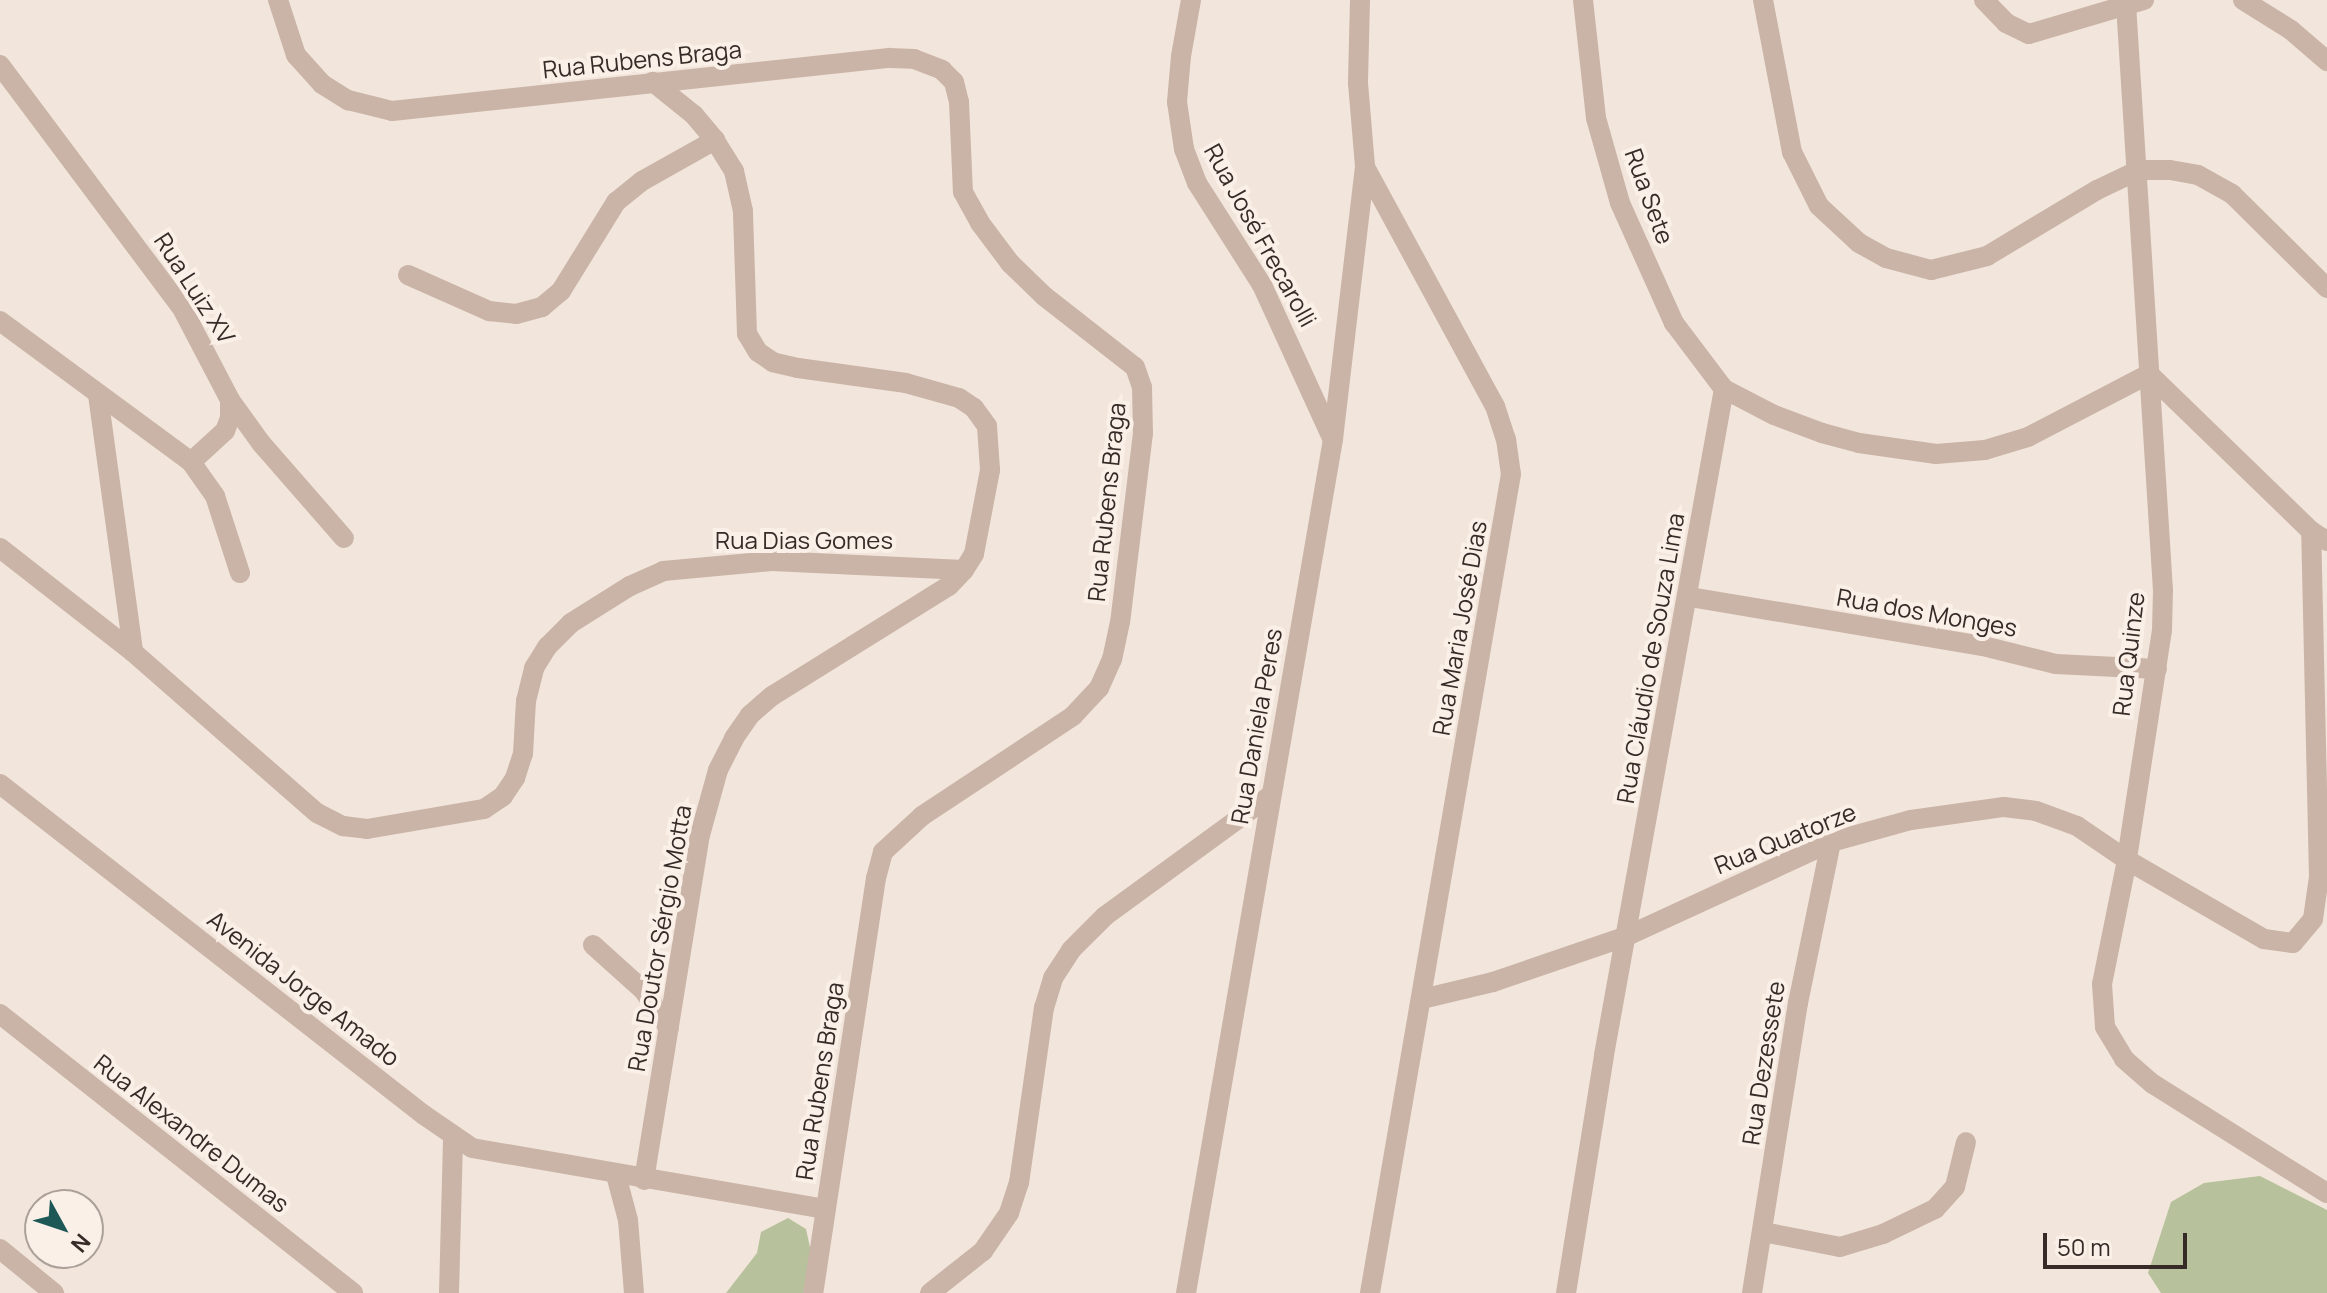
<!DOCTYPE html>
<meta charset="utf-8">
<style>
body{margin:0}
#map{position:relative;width:2327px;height:1293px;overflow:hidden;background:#f2e5db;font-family:Manrope,sans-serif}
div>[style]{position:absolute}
.green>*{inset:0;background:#b7c19b}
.minor>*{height:20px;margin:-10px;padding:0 10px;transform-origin:10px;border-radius:10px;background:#cab4a7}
span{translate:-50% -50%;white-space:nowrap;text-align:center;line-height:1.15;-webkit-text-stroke:8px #faf0e7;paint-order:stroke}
.street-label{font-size:24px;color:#362b27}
.north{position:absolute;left:24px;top:1189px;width:80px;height:80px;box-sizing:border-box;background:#faf0e7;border:2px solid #aca19a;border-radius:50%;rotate:130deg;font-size:22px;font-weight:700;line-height:32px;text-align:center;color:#362b27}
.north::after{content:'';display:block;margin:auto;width:28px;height:36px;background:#1d5857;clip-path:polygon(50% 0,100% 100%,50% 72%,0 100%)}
.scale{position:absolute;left:2043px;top:1233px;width:144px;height:36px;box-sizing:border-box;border:4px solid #362b27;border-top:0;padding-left:10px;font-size:24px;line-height:28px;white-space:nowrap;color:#362b27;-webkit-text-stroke:6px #faf0e7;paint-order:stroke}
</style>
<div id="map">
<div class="green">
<div style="clip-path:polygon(2260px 1176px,2327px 1210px,2327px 1293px,2161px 1293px,2148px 1273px,2171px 1202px,2204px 1183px)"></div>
<div style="clip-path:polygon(788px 1218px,806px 1229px,811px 1252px,804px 1293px,726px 1293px,757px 1253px,761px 1232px)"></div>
</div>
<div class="minor">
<div style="left:278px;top:0;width:58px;rotate:71.9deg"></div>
<div style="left:296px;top:55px;width:39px;rotate:48deg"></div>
<div style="left:322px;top:84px;width:31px;rotate:32deg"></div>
<div style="left:348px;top:100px;width:45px;rotate:14deg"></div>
<div style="left:392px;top:111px;width:500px;rotate:-6.1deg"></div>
<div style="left:889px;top:58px;width:25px;rotate:2deg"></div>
<div style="left:914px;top:59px;width:30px;rotate:21deg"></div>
<div style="left:942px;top:70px;width:17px;rotate:45deg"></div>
<div style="left:954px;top:82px;width:21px;rotate:76deg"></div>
<div style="left:959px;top:102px;width:90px;rotate:87.5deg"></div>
<div style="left:963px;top:192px;width:35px;rotate:61deg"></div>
<div style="left:980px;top:223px;width:50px;rotate:53.1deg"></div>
<div style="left:1010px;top:263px;width:47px;rotate:44.1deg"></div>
<div style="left:1044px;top:296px;width:115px;rotate:38deg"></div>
<div style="left:1135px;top:367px;width:21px;rotate:71deg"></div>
<div style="left:1142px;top:387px;width:46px;rotate:88.8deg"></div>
<div style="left:1143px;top:433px;width:190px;rotate:96.9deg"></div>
<div style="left:1120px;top:622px;width:38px;rotate:102deg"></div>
<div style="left:1112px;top:659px;width:32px;rotate:114deg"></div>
<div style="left:1099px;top:688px;width:38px;rotate:133deg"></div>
<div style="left:1073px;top:716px;width:181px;rotate:146.5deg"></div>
<div style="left:922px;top:816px;width:53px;rotate:137.3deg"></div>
<div style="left:883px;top:852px;width:27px;rotate:105deg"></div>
<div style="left:876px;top:878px;width:420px;rotate:98.6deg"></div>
<div style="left:1191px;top:0;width:57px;rotate:100.1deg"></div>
<div style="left:1181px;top:56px;width:46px;rotate:95deg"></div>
<div style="left:1177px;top:102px;width:48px;rotate:81.5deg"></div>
<div style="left:1184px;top:149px;width:36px;rotate:69deg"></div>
<div style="left:1197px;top:183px;width:121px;rotate:57.5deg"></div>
<div style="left:1262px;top:285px;width:168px;rotate:65.4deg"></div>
<div style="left:1360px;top:0;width:83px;rotate:91.4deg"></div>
<div style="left:1358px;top:83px;width:84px;rotate:85.2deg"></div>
<div style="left:1365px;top:167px;width:272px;rotate:61.5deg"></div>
<div style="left:1495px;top:406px;width:35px;rotate:72deg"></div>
<div style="left:1506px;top:439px;width:35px;rotate:82deg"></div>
<div style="left:1511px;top:474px;width:831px;rotate:99.77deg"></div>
<div style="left:1583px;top:0;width:119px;rotate:83.7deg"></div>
<div style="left:1596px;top:118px;width:88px;rotate:74.2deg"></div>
<div style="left:1620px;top:203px;width:132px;rotate:65.8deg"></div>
<div style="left:1674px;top:323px;width:83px;rotate:52.9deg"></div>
<div style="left:1724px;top:389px;width:56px;rotate:27.5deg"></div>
<div style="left:1774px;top:415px;width:51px;rotate:20.6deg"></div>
<div style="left:1822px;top:433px;width:38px;rotate:15deg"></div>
<div style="left:1859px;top:443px;width:78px;rotate:8.1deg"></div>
<div style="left:1936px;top:454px;width:49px;rotate:-4.7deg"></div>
<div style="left:1985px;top:450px;width:45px;rotate:-16.8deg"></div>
<div style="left:2028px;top:437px;width:136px;rotate:-27.5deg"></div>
<div style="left:1763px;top:0;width:155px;rotate:79.2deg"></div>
<div style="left:1792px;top:152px;width:60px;rotate:63.4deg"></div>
<div style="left:1819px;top:206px;width:54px;rotate:42.8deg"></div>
<div style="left:1859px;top:243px;width:31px;rotate:29deg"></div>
<div style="left:1886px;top:258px;width:47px;rotate:14.9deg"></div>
<div style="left:1931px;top:270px;width:58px;rotate:-14deg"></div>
<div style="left:1987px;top:256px;width:128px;rotate:-31deg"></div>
<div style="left:2097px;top:190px;width:47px;rotate:-25.5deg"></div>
<div style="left:2139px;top:170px;width:31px"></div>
<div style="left:2170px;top:170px;width:28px;rotate:10deg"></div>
<div style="left:2198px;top:175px;width:39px;rotate:29deg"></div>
<div style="left:2232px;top:194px;width:134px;rotate:44.7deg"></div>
<div style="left:1984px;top:0;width:32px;rotate:46deg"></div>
<div style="left:2006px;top:23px;width:25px;rotate:26deg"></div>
<div style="left:2029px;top:34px;width:120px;rotate:-16.5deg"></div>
<div style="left:2243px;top:0;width:57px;rotate:32deg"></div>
<div style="left:2291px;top:30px;width:48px;rotate:40.7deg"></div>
<div style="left:2126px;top:4px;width:587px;rotate:86.39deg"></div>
<div style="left:2163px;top:590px;width:40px;rotate:91.4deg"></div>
<div style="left:2162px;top:630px;width:233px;rotate:98.7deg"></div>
<div style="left:2127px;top:860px;width:126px;rotate:101.4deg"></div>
<div style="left:2102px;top:984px;width:43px;rotate:86deg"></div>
<div style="left:2105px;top:1027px;width:37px;rotate:59deg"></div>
<div style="left:2124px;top:1059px;width:38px;rotate:41deg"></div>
<div style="left:2153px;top:1084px;width:205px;rotate:32.1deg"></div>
<div style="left:0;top:65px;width:306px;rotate:53.2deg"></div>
<div style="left:183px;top:310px;width:102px;rotate:62.4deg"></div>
<div style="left:230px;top:400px;width:53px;rotate:54.2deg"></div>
<div style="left:261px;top:443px;width:126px;rotate:48.9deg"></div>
<div style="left:408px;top:275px;width:89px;rotate:24deg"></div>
<div style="left:489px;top:311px;width:27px;rotate:6deg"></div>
<div style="left:516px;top:314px;width:27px;rotate:-15deg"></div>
<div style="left:542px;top:307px;width:25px;rotate:-40deg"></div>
<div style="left:561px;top:291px;width:105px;rotate:-58.3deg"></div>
<div style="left:616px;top:202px;width:33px;rotate:-39deg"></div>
<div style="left:642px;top:181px;width:84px;rotate:-29.3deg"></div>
<div style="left:0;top:321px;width:237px;rotate:36.4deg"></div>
<div style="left:191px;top:462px;width:42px;rotate:54.8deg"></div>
<div style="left:215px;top:496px;width:81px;rotate:72deg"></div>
<div style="left:2149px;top:374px;width:226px;rotate:44.1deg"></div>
<div style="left:2311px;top:531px;width:19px;rotate:32deg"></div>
<div style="left:98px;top:395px;width:259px;rotate:82.2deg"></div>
<div style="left:191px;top:462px;width:46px;rotate:-42.4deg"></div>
<div style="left:225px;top:431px;width:14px;rotate:-69deg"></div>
<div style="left:230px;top:418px;width:18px;rotate:-90deg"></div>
<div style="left:0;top:548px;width:169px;rotate:38deg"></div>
<div style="left:133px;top:652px;width:244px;rotate:41.2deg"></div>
<div style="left:317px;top:813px;width:29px;rotate:27deg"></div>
<div style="left:343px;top:826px;width:24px;rotate:7deg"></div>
<div style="left:367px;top:829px;width:119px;rotate:-9.7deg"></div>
<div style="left:484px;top:809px;width:23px;rotate:-34deg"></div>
<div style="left:503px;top:796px;width:22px;rotate:-56deg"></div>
<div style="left:515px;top:778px;width:25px;rotate:-72deg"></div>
<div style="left:523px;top:754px;width:53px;rotate:-86.8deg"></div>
<div style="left:526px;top:701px;width:34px;rotate:-76deg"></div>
<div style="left:534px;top:668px;width:25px;rotate:-58deg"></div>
<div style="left:547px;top:647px;width:34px;rotate:-45deg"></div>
<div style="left:571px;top:623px;width:70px;rotate:-32.1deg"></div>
<div style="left:630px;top:586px;width:36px;rotate:-24deg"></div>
<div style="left:663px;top:571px;width:109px;rotate:-5.2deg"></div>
<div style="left:772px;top:561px;width:192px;rotate:2.7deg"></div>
<div style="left:1690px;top:597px;width:297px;rotate:9.5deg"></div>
<div style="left:1983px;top:646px;width:75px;rotate:13.9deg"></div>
<div style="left:2056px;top:664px;width:101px;rotate:2.8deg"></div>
<div style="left:0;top:784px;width:538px;rotate:37.98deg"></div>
<div style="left:424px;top:1115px;width:58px;rotate:34.5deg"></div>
<div style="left:472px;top:1148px;width:359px;rotate:9.8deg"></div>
<div style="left:593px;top:945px;width:69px;rotate:42deg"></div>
<div style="left:644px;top:991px;width:45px;rotate:56.7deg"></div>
<div style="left:1422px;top:999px;width:73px;rotate:-13.5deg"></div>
<div style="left:1493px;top:982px;width:142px;rotate:-18.9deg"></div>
<div style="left:1627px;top:936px;width:225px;rotate:-24.7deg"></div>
<div style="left:1831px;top:842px;width:83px;rotate:-15.4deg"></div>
<div style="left:1911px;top:820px;width:94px;rotate:-8deg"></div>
<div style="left:2004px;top:807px;width:32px;rotate:7deg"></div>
<div style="left:2036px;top:811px;width:44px;rotate:20.1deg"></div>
<div style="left:2077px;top:826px;width:60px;rotate:34.2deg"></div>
<div style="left:2127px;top:860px;width:158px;rotate:30deg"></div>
<div style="left:2264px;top:939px;width:29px;rotate:8deg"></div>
<div style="left:2293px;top:943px;width:31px;rotate:-50deg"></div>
<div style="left:2313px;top:919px;width:42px;rotate:-81.9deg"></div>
<div style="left:2319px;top:877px;width:346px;rotate:-91.3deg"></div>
<div style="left:0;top:1014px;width:450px;rotate:38.3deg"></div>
<div style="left:616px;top:1175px;width:47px;rotate:75.1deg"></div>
<div style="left:628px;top:1220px;width:73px;rotate:85.3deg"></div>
<div style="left:644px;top:1180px;width:350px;rotate:-80.8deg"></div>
<div style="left:700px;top:835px;width:67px;rotate:-74.5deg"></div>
<div style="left:718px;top:770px;width:36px;rotate:-63deg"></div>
<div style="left:734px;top:738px;width:28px;rotate:-55deg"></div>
<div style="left:750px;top:715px;width:29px;rotate:-41deg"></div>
<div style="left:772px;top:696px;width:208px;rotate:-31.9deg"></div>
<div style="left:949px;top:586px;width:22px;rotate:-47deg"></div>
<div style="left:964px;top:570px;width:19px;rotate:-58deg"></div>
<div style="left:974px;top:554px;width:86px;rotate:-79.2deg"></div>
<div style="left:990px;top:470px;width:44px;rotate:-93.9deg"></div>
<div style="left:987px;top:426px;width:22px;rotate:-126deg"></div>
<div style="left:974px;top:408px;width:18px;rotate:-146deg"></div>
<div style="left:959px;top:398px;width:55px;rotate:-164.2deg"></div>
<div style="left:906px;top:383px;width:109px;rotate:-172.1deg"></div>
<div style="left:798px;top:368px;width:26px;rotate:-167deg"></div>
<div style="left:773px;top:362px;width:18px;rotate:-146deg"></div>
<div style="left:758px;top:352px;width:21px;rotate:-121deg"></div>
<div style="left:747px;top:334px;width:123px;rotate:-91.9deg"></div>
<div style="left:743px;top:211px;width:41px;rotate:-102.7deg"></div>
<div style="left:734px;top:171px;width:36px;rotate:-122deg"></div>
<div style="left:715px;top:140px;width:33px;rotate:-130deg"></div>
<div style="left:694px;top:115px;width:53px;rotate:-141.2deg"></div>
<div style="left:1763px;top:1232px;width:78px;rotate:11deg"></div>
<div style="left:1840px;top:1247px;width:45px;rotate:-16.8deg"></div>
<div style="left:1883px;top:1234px;width:58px;rotate:-25.7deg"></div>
<div style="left:1935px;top:1209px;width:30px;rotate:-48deg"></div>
<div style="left:1955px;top:1187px;width:46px;rotate:-76.3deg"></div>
<div style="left:0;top:1249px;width:70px;rotate:39.2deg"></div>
<div style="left:449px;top:1293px;width:156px;rotate:-88.5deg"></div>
<div style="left:930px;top:1293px;width:68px;rotate:-38.4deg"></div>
<div style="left:983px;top:1251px;width:46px;rotate:-55.6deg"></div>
<div style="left:1009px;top:1213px;width:32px;rotate:-72deg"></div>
<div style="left:1019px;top:1183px;width:177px;rotate:-81.9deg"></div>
<div style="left:1044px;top:1008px;width:31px;rotate:-73deg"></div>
<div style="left:1053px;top:978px;width:33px;rotate:-57deg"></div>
<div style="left:1071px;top:950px;width:48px;rotate:-45deg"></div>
<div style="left:1105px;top:916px;width:205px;rotate:-36.1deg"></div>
<div style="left:1186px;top:1293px;width:867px;rotate:-80.23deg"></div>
<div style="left:1333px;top:439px;width:274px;rotate:-83.3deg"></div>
<div style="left:1566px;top:1293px;width:241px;rotate:-80.9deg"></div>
<div style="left:1604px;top:1055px;width:677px;rotate:-79.79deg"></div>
<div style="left:1752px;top:1293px;width:294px;rotate:-81deg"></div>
<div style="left:1798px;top:1003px;width:164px;rotate:-78.4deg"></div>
</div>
<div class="street-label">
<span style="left:642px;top:59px;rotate:-6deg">Rua Rubens Braga</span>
<span style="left:1650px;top:196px;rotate:70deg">Rua Sete</span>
<span style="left:1261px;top:235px;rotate:61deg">Rua José Frecarolli</span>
<span style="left:195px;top:288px;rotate:57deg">Rua Luiz XV</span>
<span style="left:1106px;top:502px;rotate:-84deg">Rua Rubens Braga</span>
<span style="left:804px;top:540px">Rua Dias Gomes</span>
<span style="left:1927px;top:612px;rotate:10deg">Rua dos Monges</span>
<span style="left:1459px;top:628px;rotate:-80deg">Rua Maria José Dias</span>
<span style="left:2128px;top:654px;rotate:-83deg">Rua Quinze</span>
<span style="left:1650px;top:658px;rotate:-80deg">Rua Cláudio de Souza Lima</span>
<span style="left:1256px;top:726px;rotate:-80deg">Rua Daniela Peres</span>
<span style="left:1785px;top:838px;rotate:-22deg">Rua Quatorze</span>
<span style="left:659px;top:938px;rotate:-80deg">Rua Doutor Sérgio Motta</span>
<span style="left:304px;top:988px;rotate:38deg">Avenida Jorge Amado</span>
<span style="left:1763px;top:1063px;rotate:-81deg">Rua Dezessete</span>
<span style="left:819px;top:1081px;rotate:-81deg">Rua Rubens Braga</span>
<span style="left:192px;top:1133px;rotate:38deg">Rua Alexandre Dumas</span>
</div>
<div class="north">N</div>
<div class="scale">50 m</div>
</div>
